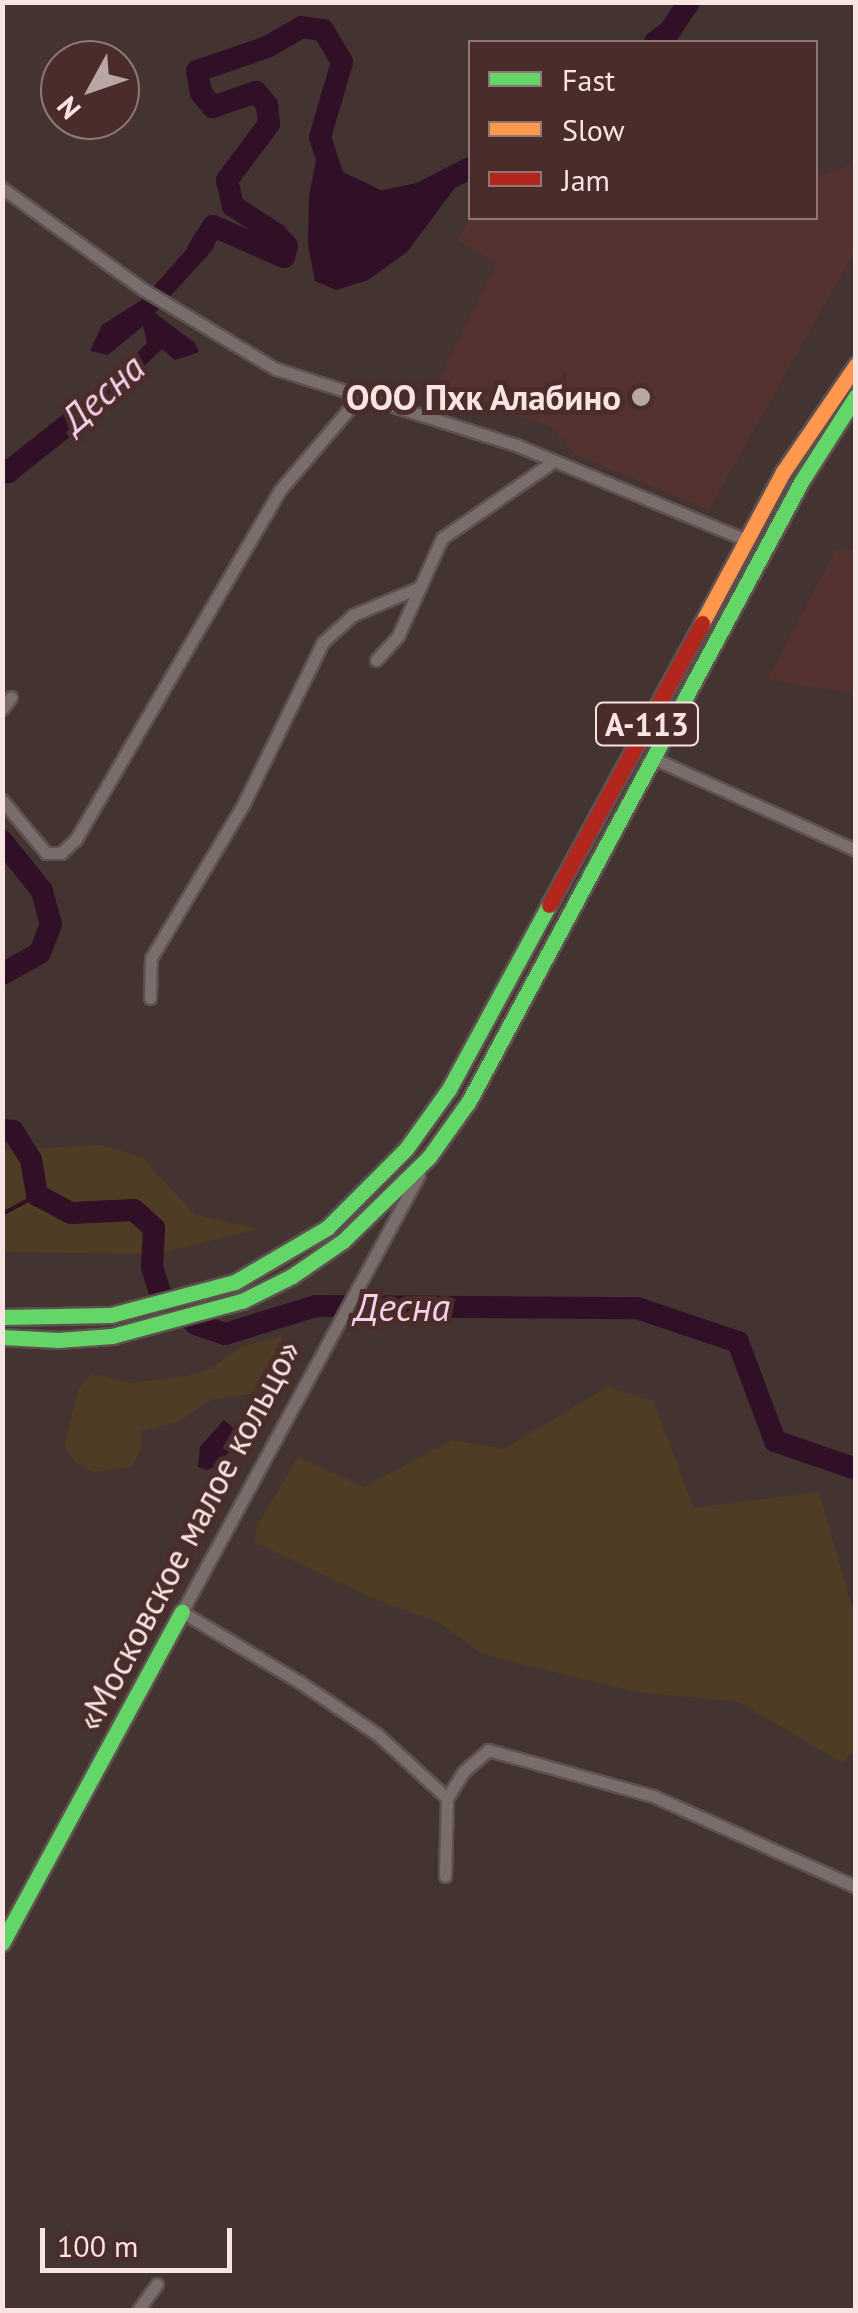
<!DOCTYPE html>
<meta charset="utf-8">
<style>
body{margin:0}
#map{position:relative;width:858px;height:2313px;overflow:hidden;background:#433331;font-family:"PT Sans",sans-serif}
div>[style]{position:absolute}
.built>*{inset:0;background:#53322f}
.green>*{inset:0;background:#4f3c24}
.water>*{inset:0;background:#311027}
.stream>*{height:4px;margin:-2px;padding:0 2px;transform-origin:2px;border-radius:2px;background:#311027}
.river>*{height:22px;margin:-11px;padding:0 11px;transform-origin:11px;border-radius:11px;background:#311027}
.roads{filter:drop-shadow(2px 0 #5e514f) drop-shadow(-2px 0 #5e514f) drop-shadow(0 2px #5e514f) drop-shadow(0 -2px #5e514f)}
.street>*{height:11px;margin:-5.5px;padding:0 5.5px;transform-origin:5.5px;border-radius:5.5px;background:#7a6e6c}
.fast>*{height:15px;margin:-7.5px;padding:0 7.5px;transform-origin:7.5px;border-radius:7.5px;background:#63d668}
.slow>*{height:15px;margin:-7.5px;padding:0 7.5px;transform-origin:7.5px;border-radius:7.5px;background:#ff974d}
.jam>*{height:15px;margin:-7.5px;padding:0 7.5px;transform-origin:7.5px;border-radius:7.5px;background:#b3261e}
.dots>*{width:28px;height:28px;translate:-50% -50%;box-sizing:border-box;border:5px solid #4a2d2a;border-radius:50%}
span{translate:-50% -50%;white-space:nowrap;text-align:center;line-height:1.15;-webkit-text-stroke:10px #4a2d2a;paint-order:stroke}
.shield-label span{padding:2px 8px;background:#4a2d2a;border:2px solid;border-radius:8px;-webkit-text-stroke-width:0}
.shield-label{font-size:32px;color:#f8e5e3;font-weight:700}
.poi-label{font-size:35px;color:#f8e5e3;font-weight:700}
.right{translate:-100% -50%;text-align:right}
.street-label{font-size:35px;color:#f8e5e3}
.water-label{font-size:38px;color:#f9cfeb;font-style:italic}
.frame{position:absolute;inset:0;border:5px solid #f8e5e3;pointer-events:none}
.legend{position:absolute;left:468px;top:40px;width:350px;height:180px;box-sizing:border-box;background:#4a2d2a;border:2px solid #907774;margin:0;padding:12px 18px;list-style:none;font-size:30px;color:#f8e5e3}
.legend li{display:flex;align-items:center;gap:20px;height:50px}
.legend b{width:50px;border:2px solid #907774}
.north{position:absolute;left:40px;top:40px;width:100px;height:100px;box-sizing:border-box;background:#4a2d2a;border:2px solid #907774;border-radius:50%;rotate:230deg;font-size:28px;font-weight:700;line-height:40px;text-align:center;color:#f8e5e3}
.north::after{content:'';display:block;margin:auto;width:35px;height:45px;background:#b9a7a5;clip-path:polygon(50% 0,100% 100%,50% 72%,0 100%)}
.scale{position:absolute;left:40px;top:2228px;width:192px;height:45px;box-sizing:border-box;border:5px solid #f8e5e3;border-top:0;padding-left:12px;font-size:30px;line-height:35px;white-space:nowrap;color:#f8e5e3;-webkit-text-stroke:8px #4a2d2a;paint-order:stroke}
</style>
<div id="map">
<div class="built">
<div style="clip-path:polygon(855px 163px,855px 251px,709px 510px,576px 455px,552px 428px,436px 385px,497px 263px,457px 241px,470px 216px,816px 218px,816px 177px)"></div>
<div style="clip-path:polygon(836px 549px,855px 551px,855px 694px,767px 680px)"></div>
</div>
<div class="green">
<div style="clip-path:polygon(101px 1145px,142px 1157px,195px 1215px,259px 1229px,156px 1254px,3px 1252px,3px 1150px)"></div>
<div style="clip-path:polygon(282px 1336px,277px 1366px,251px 1394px,211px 1400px,178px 1422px,141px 1431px,141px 1449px,132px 1467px,93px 1472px,76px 1463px,64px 1446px,78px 1390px,91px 1373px,129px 1383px,192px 1375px,211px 1369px,243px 1346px)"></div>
<div style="clip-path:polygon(607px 1387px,653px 1401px,694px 1508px,819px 1492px,855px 1617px,855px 1749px,842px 1763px,739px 1702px,636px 1692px,482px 1654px,440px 1623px,370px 1597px,254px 1542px,257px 1526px,298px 1457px,364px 1487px,452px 1440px,504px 1449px)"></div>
</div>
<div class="water">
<div style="clip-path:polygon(321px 133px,334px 179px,380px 201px,419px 194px,469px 169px,407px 252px,368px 280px,336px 290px,315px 281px,308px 245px,309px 197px)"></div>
<div style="clip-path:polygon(213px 226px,214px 248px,155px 313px,195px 343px,199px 352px,175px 360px,162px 349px,103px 405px,91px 406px,91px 399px,147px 343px,143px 326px,108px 355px,90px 351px,102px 325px,143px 299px,200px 234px)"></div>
<div style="clip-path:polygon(224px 1420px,241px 1435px,236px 1444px,216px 1466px,207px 1470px,198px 1467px,200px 1447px)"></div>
</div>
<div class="stream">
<div style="left:2px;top:1214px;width:40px;rotate:-28deg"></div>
</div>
<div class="river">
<div style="left:655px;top:42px;width:17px;rotate:-36deg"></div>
<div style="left:669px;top:32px;width:36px;rotate:-56deg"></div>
<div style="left:198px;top:250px;width:28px;rotate:-58deg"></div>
<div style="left:213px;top:226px;width:77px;rotate:23.6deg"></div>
<div style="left:284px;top:257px;width:11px;rotate:-75deg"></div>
<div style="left:287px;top:246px;width:16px;rotate:-133deg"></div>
<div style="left:276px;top:234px;width:51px;rotate:-146.9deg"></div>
<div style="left:233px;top:206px;width:27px;rotate:-103deg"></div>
<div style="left:227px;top:180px;width:70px;rotate:-53.1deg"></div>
<div style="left:269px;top:124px;width:19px;rotate:-96deg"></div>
<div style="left:267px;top:105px;width:17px;rotate:-130deg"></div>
<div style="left:256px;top:92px;width:46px;rotate:160.8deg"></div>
<div style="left:213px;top:107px;width:18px;rotate:-131deg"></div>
<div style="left:201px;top:93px;width:22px;rotate:-100deg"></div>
<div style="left:197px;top:71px;width:74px;rotate:-18.9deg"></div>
<div style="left:267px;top:47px;width:39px;rotate:-30deg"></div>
<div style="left:301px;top:27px;width:22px;rotate:8deg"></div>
<div style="left:323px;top:30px;width:37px;rotate:59deg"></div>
<div style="left:342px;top:62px;width:78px;rotate:106.3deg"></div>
<div style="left:320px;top:137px;width:45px;rotate:72deg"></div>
<div style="left:334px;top:180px;width:51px;rotate:25.6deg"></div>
<div style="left:380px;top:202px;width:40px;rotate:-12deg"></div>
<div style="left:419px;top:194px;width:57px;rotate:-27deg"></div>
<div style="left:2px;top:469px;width:7px;rotate:27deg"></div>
<div style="left:8px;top:472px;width:135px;rotate:-38.4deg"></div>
<div style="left:2px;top:841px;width:64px;rotate:51.3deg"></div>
<div style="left:42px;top:891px;width:34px;rotate:75deg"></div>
<div style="left:51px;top:924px;width:31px;rotate:111deg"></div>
<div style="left:40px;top:953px;width:43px;rotate:151.1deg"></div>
<div style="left:2px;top:1130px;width:11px;rotate:5deg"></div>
<div style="left:13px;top:1131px;width:34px;rotate:58deg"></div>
<div style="left:31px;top:1160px;width:36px;rotate:80deg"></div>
<div style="left:37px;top:1195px;width:38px;rotate:28deg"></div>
<div style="left:71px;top:1213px;width:63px;rotate:-2.7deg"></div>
<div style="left:134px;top:1210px;width:27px;rotate:42deg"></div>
<div style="left:154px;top:1228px;width:39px;rotate:93deg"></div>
<div style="left:152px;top:1267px;width:27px;rotate:73deg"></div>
<div style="left:160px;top:1293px;width:48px;rotate:40.7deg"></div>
<div style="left:196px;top:1324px;width:31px;rotate:19deg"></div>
<div style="left:225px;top:1334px;width:95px;rotate:-17.1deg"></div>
<div style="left:316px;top:1306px;width:321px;rotate:0.4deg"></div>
<div style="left:637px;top:1308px;width:107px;rotate:18.6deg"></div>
<div style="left:738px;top:1342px;width:106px;rotate:69.5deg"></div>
<div style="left:775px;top:1441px;width:86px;rotate:19.1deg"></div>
</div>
<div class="roads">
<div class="street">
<div style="left:2px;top:188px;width:171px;rotate:35.7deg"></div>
<div style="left:141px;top:288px;width:157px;rotate:31deg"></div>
<div style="left:276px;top:369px;width:252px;rotate:17.6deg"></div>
<div style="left:516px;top:445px;width:249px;rotate:22.4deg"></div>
<div style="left:376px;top:660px;width:33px;rotate:-47deg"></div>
<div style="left:398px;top:636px;width:107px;rotate:-65.8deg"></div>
<div style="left:442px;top:538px;width:136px;rotate:-34.5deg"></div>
<div style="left:2px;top:709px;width:15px;rotate:-53deg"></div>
<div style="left:655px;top:759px;width:221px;rotate:24.4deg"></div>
<div style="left:2px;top:800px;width:69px;rotate:50.3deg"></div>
<div style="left:46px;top:853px;width:15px"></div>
<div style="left:61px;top:853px;width:21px;rotate:-43deg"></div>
<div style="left:76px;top:839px;width:404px;rotate:-59.7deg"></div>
<div style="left:280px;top:490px;width:123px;rotate:-49.6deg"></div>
<div style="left:150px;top:998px;width:40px;rotate:-88.6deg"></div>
<div style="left:151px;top:958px;width:181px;rotate:-59deg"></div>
<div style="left:244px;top:803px;width:179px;rotate:-63.9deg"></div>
<div style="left:323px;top:642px;width:40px;rotate:-42deg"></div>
<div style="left:353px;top:615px;width:73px;rotate:-22.7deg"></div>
<div style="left:419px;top:1175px;width:497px;rotate:118.5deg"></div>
<div style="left:182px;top:1612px;width:139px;rotate:30.8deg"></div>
<div style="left:301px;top:1683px;width:92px;rotate:33.9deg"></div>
<div style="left:377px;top:1734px;width:95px;rotate:42.4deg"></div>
<div style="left:447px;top:1798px;width:78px;rotate:91.5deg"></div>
<div style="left:447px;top:1798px;width:31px;rotate:-58deg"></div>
<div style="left:463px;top:1772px;width:33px;rotate:-41deg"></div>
<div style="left:488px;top:1750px;width:171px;rotate:15.6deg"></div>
<div style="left:653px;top:1796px;width:222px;rotate:24.1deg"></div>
<div style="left:138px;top:2310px;width:32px;rotate:-54deg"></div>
</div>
<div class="fast">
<div style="left:2px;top:1317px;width:109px;rotate:-1.1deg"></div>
<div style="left:111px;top:1315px;width:128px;rotate:-14.9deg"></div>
<div style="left:235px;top:1282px;width:107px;rotate:-30.4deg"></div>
<div style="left:327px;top:1228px;width:112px;rotate:-45deg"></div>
<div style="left:406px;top:1149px;width:74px;rotate:-54.4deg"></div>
<div style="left:449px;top:1089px;width:209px;rotate:-61.5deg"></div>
<div style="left:2px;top:1337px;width:56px;rotate:3.1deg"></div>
<div style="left:58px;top:1340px;width:54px;rotate:-4.2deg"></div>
<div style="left:112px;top:1336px;width:135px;rotate:-15.1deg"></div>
<div style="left:242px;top:1301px;width:56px;rotate:-26.6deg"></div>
<div style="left:292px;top:1276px;width:62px;rotate:-34.5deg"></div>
<div style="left:343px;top:1241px;width:120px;rotate:-44.3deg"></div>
<div style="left:429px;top:1157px;width:69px;rotate:-54.5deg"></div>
<div style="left:469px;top:1101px;width:702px;rotate:-61.79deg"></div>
<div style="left:801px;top:482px;width:102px;rotate:-57.4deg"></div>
<div style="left:2px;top:1943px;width:377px;rotate:-61.5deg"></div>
</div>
<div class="slow">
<div style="left:702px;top:623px;width:171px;rotate:-61.8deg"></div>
<div style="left:783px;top:472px;width:130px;rotate:-55.7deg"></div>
</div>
<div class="jam">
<div style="left:549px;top:905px;width:321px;rotate:-61.5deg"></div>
</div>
</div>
<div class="dots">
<div style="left:641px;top:397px;background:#b9a7a5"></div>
</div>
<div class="shield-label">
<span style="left:647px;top:724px">А-113</span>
</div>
<div class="poi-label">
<span class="right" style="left:621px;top:397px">ООО Пхк Алабино</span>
</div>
<div class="street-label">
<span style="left:188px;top:1535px;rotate:-62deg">«Московское малое кольцо»</span>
</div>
<div class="water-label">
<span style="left:102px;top:393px;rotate:-41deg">Десна</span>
<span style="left:402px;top:1307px">Десна</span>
</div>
<div class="frame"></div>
<ul class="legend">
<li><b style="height:12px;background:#63d668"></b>Fast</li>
<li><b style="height:12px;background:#ff974d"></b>Slow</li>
<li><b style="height:12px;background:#b3261e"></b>Jam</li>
</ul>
<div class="north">N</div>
<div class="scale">100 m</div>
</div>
